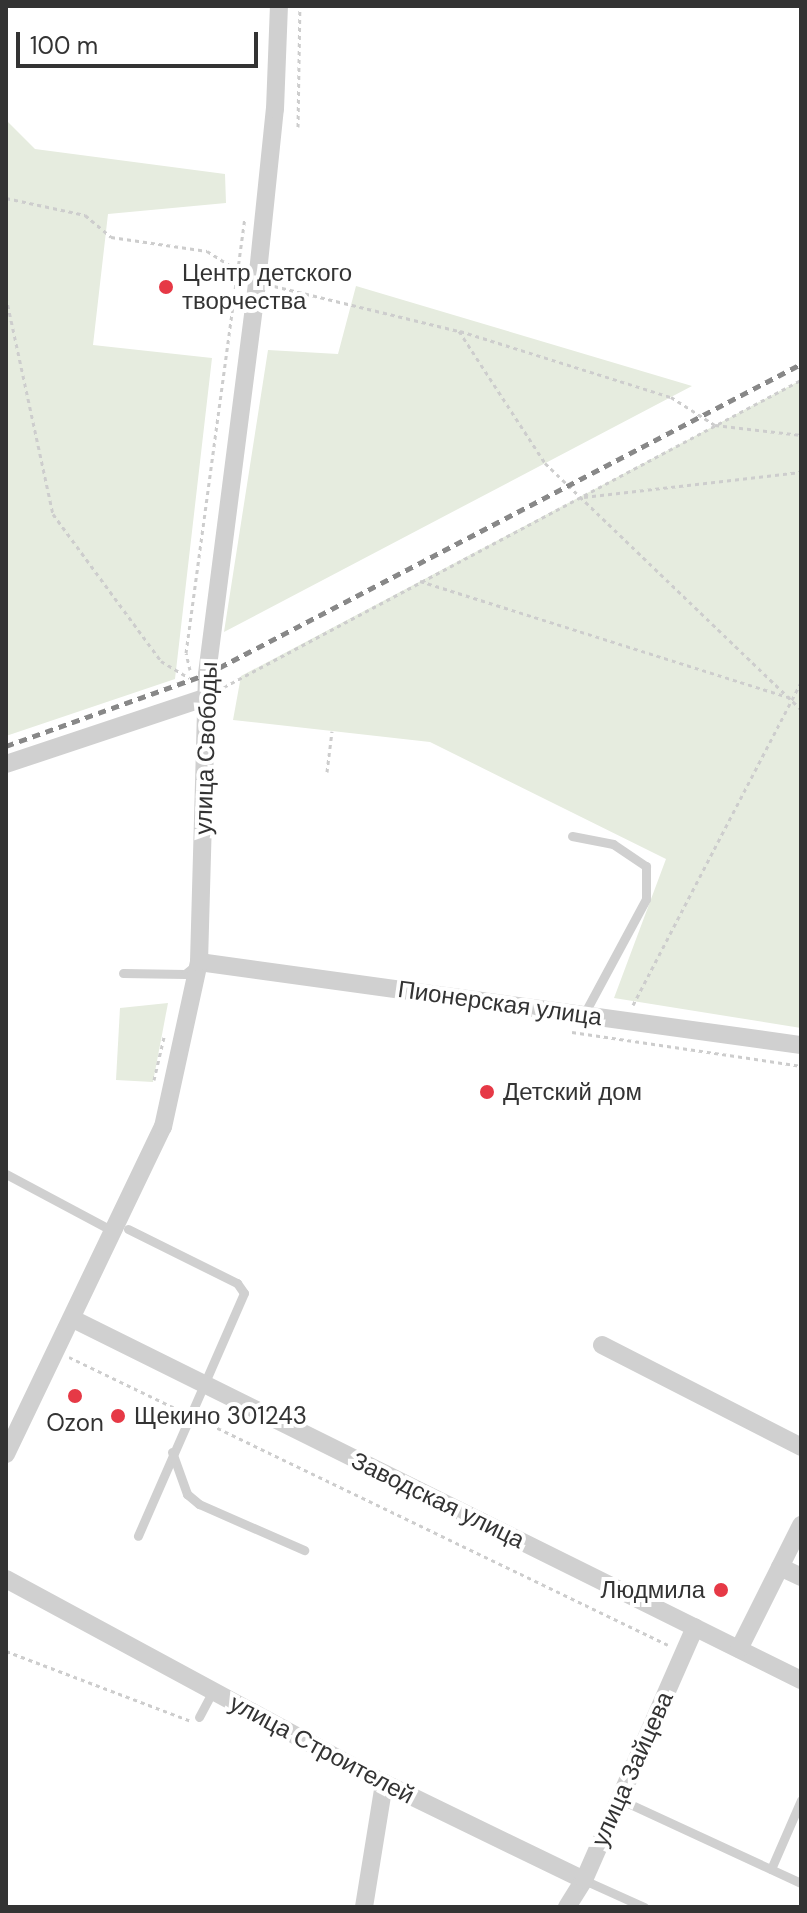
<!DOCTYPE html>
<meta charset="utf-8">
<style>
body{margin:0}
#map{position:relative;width:807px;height:1913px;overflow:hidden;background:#fff;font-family:"DM Sans",sans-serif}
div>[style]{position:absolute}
.green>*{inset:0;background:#e6ecdf}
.path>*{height:3px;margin-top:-1.5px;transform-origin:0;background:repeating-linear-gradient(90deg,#cdcdcd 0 4px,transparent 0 8px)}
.service>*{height:9px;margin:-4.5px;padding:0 4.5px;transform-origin:4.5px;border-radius:4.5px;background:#d0d0d0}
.minor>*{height:18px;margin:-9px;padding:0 9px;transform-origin:9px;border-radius:9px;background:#d0d0d0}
.rail>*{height:5px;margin-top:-2.5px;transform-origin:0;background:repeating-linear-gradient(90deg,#888 0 8px,transparent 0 14px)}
.dots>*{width:22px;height:22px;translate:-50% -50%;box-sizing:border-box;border:4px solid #fff;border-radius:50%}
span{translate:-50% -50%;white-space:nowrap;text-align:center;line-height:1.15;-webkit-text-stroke:8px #fff;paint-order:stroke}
.poi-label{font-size:24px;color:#333}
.left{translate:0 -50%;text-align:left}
.right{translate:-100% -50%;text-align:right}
.street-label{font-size:24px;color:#333}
.frame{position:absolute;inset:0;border:8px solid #333;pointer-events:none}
.scale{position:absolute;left:16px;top:32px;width:242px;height:36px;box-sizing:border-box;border:4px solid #333;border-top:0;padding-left:10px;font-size:24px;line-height:28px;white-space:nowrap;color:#333;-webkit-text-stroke:6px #fff;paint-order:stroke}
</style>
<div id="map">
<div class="green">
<div style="clip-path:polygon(6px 120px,35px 149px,225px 174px,226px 203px,108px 214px,93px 345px,212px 358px,175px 679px,6px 736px)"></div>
<div style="clip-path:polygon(356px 286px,692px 386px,224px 632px,268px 350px,338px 354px)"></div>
<div style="clip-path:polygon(801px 380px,801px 1028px,614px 998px,666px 859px,430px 742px,233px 720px,241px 676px)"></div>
<div style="clip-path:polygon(168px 1003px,153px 1082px,116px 1080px,120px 1008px)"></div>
</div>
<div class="path">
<div style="left:298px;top:127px;width:121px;rotate:-89.1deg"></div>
<div style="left:6px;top:198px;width:81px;rotate:12.1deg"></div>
<div style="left:85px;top:215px;width:34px;rotate:40deg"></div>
<div style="left:111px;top:237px;width:97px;rotate:8.3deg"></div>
<div style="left:207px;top:251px;width:40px;rotate:32deg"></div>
<div style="left:274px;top:286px;width:190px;rotate:13.7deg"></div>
<div style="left:459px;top:331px;width:158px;rotate:56.9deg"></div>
<div style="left:545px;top:463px;width:355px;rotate:43.9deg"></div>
<div style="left:6px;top:297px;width:222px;rotate:77.8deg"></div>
<div style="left:53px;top:514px;width:182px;rotate:53.7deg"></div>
<div style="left:161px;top:661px;width:33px;rotate:31deg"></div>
<div style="left:460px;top:331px;width:221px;rotate:17.4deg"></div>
<div style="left:671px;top:397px;width:52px;rotate:32.5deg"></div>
<div style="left:715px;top:425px;width:87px;rotate:6.6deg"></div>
<div style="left:584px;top:497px;width:218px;rotate:-6.6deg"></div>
<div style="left:420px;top:581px;width:388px;rotate:17.5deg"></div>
<div style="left:190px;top:670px;width:17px;rotate:-103deg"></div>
<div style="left:186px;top:653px;width:439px;rotate:-82.3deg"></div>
<div style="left:224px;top:687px;width:654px;rotate:-28.02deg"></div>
<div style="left:327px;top:772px;width:41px;rotate:-83deg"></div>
<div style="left:633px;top:1005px;width:364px;rotate:-62.5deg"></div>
<div style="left:572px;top:1032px;width:232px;rotate:8.4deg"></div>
<div style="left:154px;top:1080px;width:44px;rotate:-76.9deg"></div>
<div style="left:69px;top:1357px;width:124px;rotate:25.7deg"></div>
<div style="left:203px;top:1421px;width:516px;rotate:25.72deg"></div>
<div style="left:6px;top:1651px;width:196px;rotate:20.7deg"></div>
</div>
<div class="service">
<div style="left:572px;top:836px;width:42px;rotate:11deg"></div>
<div style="left:613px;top:844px;width:40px;rotate:34deg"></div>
<div style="left:646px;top:866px;width:33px;rotate:90deg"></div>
<div style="left:646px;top:899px;width:131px;rotate:118.3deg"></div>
<div style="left:123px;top:973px;width:62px;rotate:0.9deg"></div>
<div style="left:185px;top:974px;width:14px;rotate:-39deg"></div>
<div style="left:6px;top:1174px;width:119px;rotate:28.1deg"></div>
<div style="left:128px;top:1229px;width:122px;rotate:26.4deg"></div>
<div style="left:237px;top:1283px;width:12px;rotate:55deg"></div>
<div style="left:244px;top:1293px;width:265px;rotate:113.6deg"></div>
<div style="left:172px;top:1452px;width:45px;rotate:70.3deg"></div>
<div style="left:187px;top:1494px;width:16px;rotate:40deg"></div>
<div style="left:199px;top:1504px;width:115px;rotate:23.7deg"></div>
<div style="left:199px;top:1717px;width:30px;rotate:-62deg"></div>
<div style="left:619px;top:1799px;width:200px;rotate:24.8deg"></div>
<div style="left:771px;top:1869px;width:75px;rotate:-66.5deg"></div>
<div style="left:584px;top:1880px;width:66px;rotate:24.2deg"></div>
</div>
<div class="minor">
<div style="left:6px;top:764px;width:212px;rotate:-18.4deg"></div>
<div style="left:199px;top:962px;width:608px;rotate:7.85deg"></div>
<div style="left:75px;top:1320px;width:810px;rotate:26.38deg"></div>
<div style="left:602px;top:1345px;width:224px;rotate:27.1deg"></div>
<div style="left:6px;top:1454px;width:363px;rotate:-64.4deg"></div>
<div style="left:163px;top:1127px;width:169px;rotate:-77.7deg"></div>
<div style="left:199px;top:962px;width:288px;rotate:-88.4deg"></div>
<div style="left:207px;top:674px;width:395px;rotate:-82.7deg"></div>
<div style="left:257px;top:282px;width:174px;rotate:-84.1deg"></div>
<div style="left:275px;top:109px;width:103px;rotate:-87.8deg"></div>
<div style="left:780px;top:1567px;width:23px;rotate:25deg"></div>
<div style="left:6px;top:1579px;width:430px;rotate:28.4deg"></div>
<div style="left:384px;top:1783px;width:222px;rotate:25.9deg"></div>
<div style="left:739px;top:1649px;width:139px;rotate:-63.4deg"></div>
<div style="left:364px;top:1907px;width:126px;rotate:-80.8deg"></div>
<div style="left:567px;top:1907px;width:32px;rotate:-58deg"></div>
<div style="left:584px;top:1880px;width:276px;rotate:-66.3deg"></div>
</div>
<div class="rail">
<div style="left:6px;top:746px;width:214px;rotate:-19.7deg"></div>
<div style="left:207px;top:674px;width:670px;rotate:-27.56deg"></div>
</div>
<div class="dots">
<div style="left:166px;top:287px;background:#e63946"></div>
<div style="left:487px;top:1092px;background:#e63946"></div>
<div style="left:75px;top:1396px;background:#e63946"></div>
<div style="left:118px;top:1416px;background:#e63946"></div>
<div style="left:721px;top:1590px;background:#e63946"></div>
</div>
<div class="poi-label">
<span class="left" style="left:182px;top:287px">Центр детского<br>творчества</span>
<span class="left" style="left:503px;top:1092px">Детский дом</span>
<span class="left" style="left:134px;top:1416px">Щекино 301243</span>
<span style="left:75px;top:1423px">Ozon</span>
<span class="right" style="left:705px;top:1590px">Людмила</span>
</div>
<div class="street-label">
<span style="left:206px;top:748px;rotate:-88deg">улица Свободы</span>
<span style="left:500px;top:1003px;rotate:8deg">Пионерская улица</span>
<span style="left:438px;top:1500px;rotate:26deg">Заводская улица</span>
<span style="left:322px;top:1749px;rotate:28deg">улица Строителей</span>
<span style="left:632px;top:1769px;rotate:-66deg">улица Зайцева</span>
</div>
<div class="frame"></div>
<div class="scale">100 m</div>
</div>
